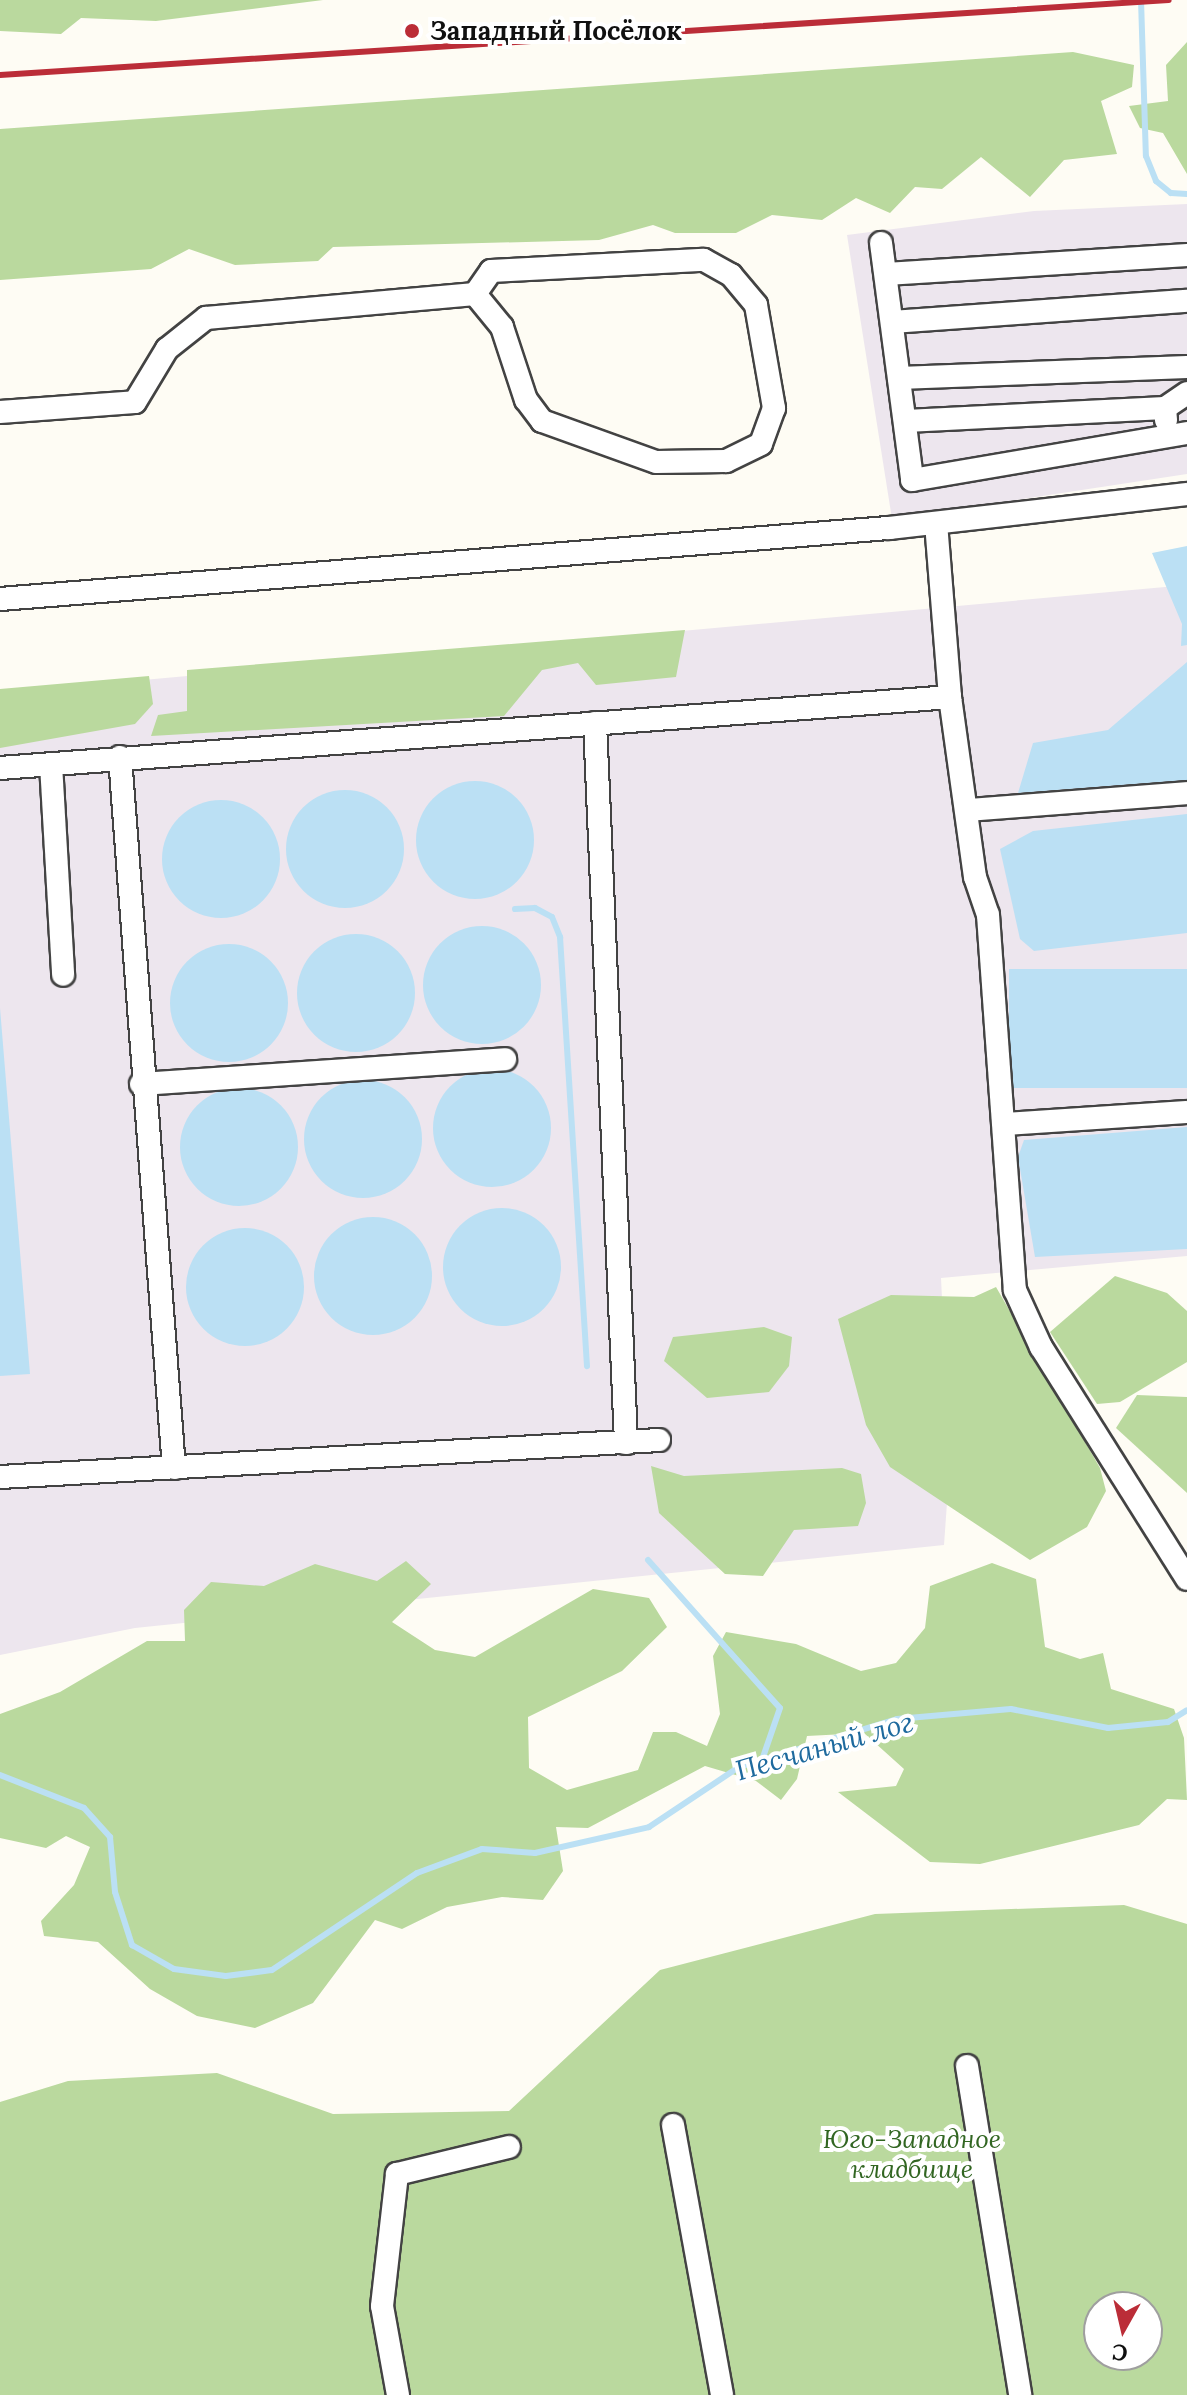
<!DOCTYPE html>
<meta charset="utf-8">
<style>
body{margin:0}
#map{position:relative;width:1187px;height:2395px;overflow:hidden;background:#fefcf4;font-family:Lora,serif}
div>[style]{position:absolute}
.industrial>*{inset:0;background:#ede6ee}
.forest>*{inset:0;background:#bad99e}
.water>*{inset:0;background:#bbe0f4;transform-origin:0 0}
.round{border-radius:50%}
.stream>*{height:6px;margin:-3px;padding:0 3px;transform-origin:3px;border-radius:3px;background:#bbe0f4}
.roads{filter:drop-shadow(2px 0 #434343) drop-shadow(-2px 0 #434343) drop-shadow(0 2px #434343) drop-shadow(0 -2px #434343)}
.minor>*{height:22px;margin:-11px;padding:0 11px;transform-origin:11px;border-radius:11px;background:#fff}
.rail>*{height:6px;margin:-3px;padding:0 3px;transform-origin:3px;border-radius:3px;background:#bb2d38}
.dots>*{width:22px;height:22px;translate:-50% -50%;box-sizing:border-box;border:4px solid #fff;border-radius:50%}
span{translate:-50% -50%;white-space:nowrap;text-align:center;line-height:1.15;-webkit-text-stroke:8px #fff;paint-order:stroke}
.poi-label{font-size:26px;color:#101010;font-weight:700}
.left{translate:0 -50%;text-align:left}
.park-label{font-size:26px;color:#326622;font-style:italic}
.water-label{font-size:28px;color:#1e6a9e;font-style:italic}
.north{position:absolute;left:1083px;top:2291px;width:80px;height:80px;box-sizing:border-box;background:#fff;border:2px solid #9f9f9f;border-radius:50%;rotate:188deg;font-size:22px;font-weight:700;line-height:32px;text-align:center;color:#101010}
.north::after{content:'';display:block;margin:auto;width:28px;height:36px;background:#bb2d38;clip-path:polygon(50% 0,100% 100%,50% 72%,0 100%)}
</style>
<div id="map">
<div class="industrial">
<div style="clip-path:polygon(1187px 204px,1187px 474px,892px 519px,847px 235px,1034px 211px)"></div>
<div style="clip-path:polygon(1187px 585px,1187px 1256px,941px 1278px,950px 1461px,944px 1545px,135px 1628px,0 1655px,0 693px)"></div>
</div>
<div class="forest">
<div style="clip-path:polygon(0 0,323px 0,156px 21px,81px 18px,61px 34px,0 31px)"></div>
<div style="clip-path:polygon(1187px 42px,1187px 174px,1163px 133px,1140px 128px,1129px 106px,1168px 101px,1166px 65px)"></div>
<div style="clip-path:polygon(1073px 52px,1134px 65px,1132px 87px,1101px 101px,1117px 154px,1064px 160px,1030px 197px,981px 157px,942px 189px,915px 187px,890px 213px,856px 198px,822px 220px,772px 215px,736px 233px,675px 233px,653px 225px,599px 240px,333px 247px,318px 261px,235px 265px,189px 249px,151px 269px,0 280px,0 129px)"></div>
<div style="clip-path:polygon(685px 630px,676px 677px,596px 685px,578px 663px,542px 670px,504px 716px,151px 736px,158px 715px,187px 711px,187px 670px)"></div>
<div style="clip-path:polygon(149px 676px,153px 704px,135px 724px,0 748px,0 689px)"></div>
<div style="clip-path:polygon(1115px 1276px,1167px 1293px,1187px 1311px,1187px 1362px,1120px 1402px,1097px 1404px,1050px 1332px)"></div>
<div style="clip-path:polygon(996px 1287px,1100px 1468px,1106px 1491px,1087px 1527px,1030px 1560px,890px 1467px,866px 1425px,838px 1319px,891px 1295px,974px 1297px)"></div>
<div style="clip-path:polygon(764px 1327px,792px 1337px,789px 1366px,769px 1392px,707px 1398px,664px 1361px,673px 1337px)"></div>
<div style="clip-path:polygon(1137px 1395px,1187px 1397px,1187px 1493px,1116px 1428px)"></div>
<div style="clip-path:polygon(651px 1466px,684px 1476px,842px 1468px,861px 1474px,866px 1503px,858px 1526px,794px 1530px,763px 1576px,725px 1574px,659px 1513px)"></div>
<div style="clip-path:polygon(406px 1561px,431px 1584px,392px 1622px,435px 1650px,475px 1657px,593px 1589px,649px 1598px,667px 1627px,622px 1671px,528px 1717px,529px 1768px,567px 1790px,638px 1770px,653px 1732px,676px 1732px,707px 1746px,720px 1714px,713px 1656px,726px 1632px,796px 1644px,861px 1671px,896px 1663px,925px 1628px,930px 1586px,992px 1563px,1036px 1579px,1045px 1647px,1080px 1659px,1103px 1653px,1111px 1689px,1174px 1709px,1184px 1738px,1187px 1800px,1167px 1799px,1139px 1825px,980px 1864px,930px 1862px,838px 1792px,896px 1786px,904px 1769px,864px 1733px,807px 1736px,797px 1779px,781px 1800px,756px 1781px,705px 1766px,588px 1828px,556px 1827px,563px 1871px,543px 1900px,502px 1897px,447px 1907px,402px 1929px,375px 1920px,313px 2003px,255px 2028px,197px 2016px,150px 1989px,98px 1942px,44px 1936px,41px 1921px,74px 1885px,90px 1847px,66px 1836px,46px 1848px,0 1838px,0 1714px,60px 1692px,147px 1641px,185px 1641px,184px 1610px,211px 1582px,264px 1586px,315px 1564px,377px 1581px)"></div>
<div style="clip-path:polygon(evenodd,1124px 1905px,1187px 1924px,1187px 2395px,0 2395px,0 2102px,68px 2081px,217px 2073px,333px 2114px,509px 2111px,660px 1970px,875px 1914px,1124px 1905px,1099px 2307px,1147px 2307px,1147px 2355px,1099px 2355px,1099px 2307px)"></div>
</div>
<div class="water">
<div style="clip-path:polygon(1187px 546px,1187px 645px,1181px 646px,1182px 624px,1152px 553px)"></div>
<div style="clip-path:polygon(1187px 662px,1187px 780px,1018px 793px,1033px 743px,1108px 730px)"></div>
<div class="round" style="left:416px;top:781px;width:118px;height:118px"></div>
<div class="round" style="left:286px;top:790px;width:118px;height:118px"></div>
<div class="round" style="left:162px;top:800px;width:118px;height:118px"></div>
<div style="clip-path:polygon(1187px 814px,1187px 933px,1034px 951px,1020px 939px,1000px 849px,1033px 831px)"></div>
<div class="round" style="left:423px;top:926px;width:118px;height:118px"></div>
<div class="round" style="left:297px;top:934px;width:118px;height:118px"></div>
<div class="round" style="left:170px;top:944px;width:118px;height:118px"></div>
<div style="left:1187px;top:969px;width:119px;height:178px;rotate:90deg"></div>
<div style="clip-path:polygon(0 1008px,30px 1374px,0 1376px)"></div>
<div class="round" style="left:433px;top:1069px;width:118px;height:118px"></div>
<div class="round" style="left:304px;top:1080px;width:118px;height:118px"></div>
<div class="round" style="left:180px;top:1088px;width:118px;height:118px"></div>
<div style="clip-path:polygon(1187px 1127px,1187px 1249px,1035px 1257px,1018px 1157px,1024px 1140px)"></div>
<div class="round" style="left:443px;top:1208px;width:118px;height:118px"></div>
<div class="round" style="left:314px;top:1217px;width:118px;height:118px"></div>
<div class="round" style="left:186px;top:1228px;width:118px;height:118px"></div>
</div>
<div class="stream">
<div style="left:1141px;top:0;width:156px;rotate:88.2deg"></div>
<div style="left:1146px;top:156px;width:27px;rotate:68deg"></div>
<div style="left:1156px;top:181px;width:19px;rotate:39deg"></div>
<div style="left:1171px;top:193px;width:16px;rotate:4deg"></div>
<div style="left:515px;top:909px;width:20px;rotate:-3deg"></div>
<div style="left:535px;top:908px;width:19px;rotate:28deg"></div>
<div style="left:552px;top:917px;width:22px;rotate:68deg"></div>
<div style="left:560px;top:937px;width:430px;rotate:86.4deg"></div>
<div style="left:648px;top:1560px;width:198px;rotate:48.3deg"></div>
<div style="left:780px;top:1708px;width:55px;rotate:109.1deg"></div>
<div style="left:0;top:1775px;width:90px;rotate:21.4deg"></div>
<div style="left:84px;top:1808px;width:39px;rotate:48deg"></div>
<div style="left:110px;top:1837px;width:55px;rotate:84.8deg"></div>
<div style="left:115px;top:1892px;width:56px;rotate:72.2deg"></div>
<div style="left:132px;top:1945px;width:48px;rotate:29.7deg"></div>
<div style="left:174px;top:1969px;width:52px;rotate:7.7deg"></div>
<div style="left:226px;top:1976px;width:46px;rotate:-7.4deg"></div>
<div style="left:272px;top:1970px;width:174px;rotate:-33.8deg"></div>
<div style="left:417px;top:1873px;width:69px;rotate:-20.3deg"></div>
<div style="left:482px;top:1849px;width:53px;rotate:4.3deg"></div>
<div style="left:535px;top:1853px;width:117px;rotate:-12.8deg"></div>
<div style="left:649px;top:1827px;width:108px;rotate:-33.7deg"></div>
<div style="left:739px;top:1767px;width:165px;rotate:-16.9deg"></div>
<div style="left:897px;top:1719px;width:114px;rotate:-5deg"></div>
<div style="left:1011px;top:1709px;width:99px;rotate:11.1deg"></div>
<div style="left:1108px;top:1728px;width:60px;rotate:-5.7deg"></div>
<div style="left:1168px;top:1722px;width:22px;rotate:-32deg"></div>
</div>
<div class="roads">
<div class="minor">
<div style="left:881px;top:243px;width:239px;rotate:82.5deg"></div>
<div style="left:912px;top:480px;width:279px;rotate:-9.7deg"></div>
<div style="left:886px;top:274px;width:302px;rotate:-3.6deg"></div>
<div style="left:892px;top:322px;width:296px;rotate:-4.1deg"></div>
<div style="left:899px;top:378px;width:288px;rotate:-2.2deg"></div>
<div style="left:0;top:412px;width:135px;rotate:-4.2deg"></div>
<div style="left:135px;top:402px;width:62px;rotate:-58.9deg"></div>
<div style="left:167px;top:349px;width:50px;rotate:-38.5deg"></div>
<div style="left:206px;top:318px;width:270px;rotate:-5.1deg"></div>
<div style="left:475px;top:294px;width:28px;rotate:-55deg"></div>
<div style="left:491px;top:271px;width:213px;rotate:-3deg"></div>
<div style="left:704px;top:260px;width:31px;rotate:29deg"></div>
<div style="left:731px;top:275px;width:39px;rotate:50deg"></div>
<div style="left:756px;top:305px;width:105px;rotate:80.1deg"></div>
<div style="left:774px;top:408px;width:38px;rotate:110deg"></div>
<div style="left:761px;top:444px;width:39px;rotate:154deg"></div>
<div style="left:726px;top:461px;width:70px;rotate:179.2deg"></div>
<div style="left:656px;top:462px;width:121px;rotate:-160.2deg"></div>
<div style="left:542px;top:421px;width:26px;rotate:-127deg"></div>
<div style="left:526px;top:400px;width:77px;rotate:-108.2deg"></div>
<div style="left:502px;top:327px;width:43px;rotate:-129.3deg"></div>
<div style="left:1166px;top:420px;width:12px;rotate:-95deg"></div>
<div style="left:1165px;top:408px;width:27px;rotate:-34deg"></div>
<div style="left:906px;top:421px;width:259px;rotate:-2.9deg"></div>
<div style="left:936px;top:523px;width:175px;rotate:85.4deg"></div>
<div style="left:950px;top:697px;width:182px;rotate:82.1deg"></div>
<div style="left:975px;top:877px;width:40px;rotate:71.1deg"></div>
<div style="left:988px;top:915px;width:376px;rotate:85.9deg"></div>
<div style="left:1015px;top:1290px;width:63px;rotate:65.5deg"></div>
<div style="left:1041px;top:1347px;width:274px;rotate:57.8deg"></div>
<div style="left:0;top:599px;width:892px;rotate:-4.57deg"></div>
<div style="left:889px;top:528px;width:300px;rotate:-6.5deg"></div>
<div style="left:595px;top:723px;width:721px;rotate:87.53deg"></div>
<div style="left:120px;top:757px;width:713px;rotate:85.66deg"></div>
<div style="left:51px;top:764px;width:211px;rotate:86.7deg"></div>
<div style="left:0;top:768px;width:953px;rotate:-4.27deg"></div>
<div style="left:968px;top:810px;width:220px;rotate:-4.4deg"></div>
<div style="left:141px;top:1084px;width:365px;rotate:-3.9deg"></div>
<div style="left:1005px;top:1124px;width:182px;rotate:-3.8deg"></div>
<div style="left:0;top:1477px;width:660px;rotate:-3.21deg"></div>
<div style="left:967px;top:2066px;width:333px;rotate:80.8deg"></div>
<div style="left:673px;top:2125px;width:274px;rotate:79.7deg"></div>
<div style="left:398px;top:2395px;width:90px;rotate:-100.2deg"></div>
<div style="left:382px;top:2306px;width:133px;rotate:-83.5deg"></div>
<div style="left:397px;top:2174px;width:115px;rotate:-13.6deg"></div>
</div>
</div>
<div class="rail">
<div style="left:0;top:75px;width:1171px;rotate:-3.67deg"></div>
</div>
<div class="dots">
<div style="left:412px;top:31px;background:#bb2d38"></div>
</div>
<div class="poi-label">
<span class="left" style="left:430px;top:31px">Западный Посёлок</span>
</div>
<div class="park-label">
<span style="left:912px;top:2154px">Юго-Западное<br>кладбище</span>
</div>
<div class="water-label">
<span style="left:824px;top:1746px;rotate:-16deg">Песчаный лог</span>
</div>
<div class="north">С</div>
</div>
